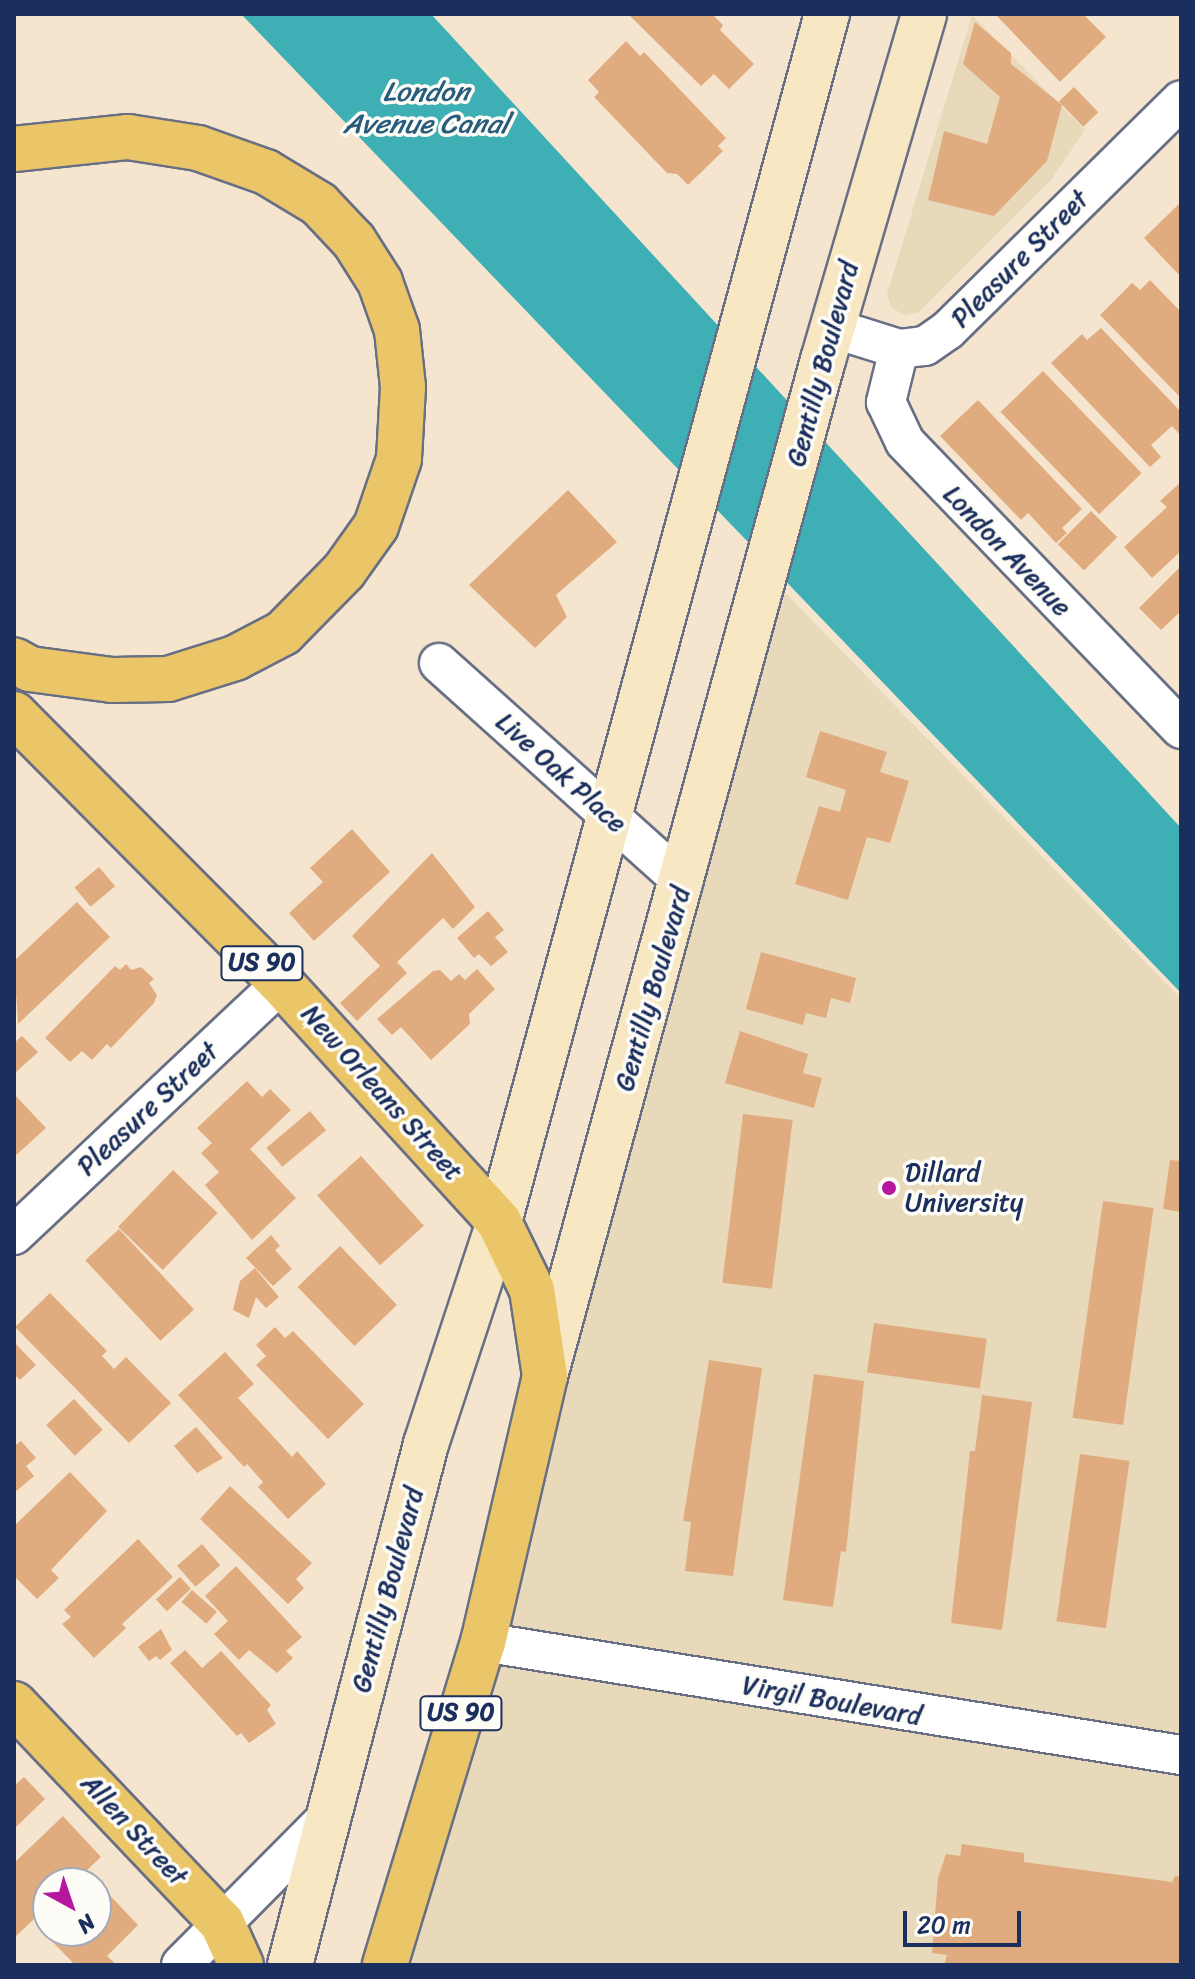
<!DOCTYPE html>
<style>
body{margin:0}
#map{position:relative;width:1195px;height:1979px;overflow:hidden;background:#f6e5ce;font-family:Sriracha,sans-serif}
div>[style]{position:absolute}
.built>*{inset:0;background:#e8d9ba}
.water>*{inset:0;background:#3dafb5}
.building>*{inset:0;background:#e0ac7f;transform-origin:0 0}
.roads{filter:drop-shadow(2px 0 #686f85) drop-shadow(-2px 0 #686f85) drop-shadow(0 2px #686f85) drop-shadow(0 -2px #686f85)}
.minor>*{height:38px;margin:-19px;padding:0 19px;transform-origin:19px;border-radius:19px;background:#fff}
.secondary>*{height:44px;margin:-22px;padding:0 22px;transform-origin:22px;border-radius:22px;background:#f7e8c3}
.primary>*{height:44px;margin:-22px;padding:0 22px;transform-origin:22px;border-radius:22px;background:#ebc669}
.motorway>*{height:44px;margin:-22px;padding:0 22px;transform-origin:22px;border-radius:22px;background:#ebc669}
.dots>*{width:22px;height:22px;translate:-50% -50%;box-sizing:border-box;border:4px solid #fdfcf7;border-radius:50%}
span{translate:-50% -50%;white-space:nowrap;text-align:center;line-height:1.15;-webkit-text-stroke:7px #fdfcf7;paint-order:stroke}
.shield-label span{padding:2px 6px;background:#fdfcf7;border:2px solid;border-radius:6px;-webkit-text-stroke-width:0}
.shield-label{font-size:24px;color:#1b2f5e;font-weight:700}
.street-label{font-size:26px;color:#1b2f5e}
.poi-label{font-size:26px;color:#1b2f5e}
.left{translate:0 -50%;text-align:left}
.water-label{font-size:28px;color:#275c7c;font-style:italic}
.frame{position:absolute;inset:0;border:16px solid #1b2f5e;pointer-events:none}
.north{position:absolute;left:32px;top:1867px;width:80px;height:80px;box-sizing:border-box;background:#fdfcf7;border:2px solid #a3aaba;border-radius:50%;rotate:140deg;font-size:22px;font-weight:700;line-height:32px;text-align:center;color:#1b2f5e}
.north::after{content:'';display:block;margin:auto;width:28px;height:36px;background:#b5179e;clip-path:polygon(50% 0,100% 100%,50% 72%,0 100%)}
.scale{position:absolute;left:903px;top:1911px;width:118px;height:36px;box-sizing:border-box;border:4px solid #1b2f5e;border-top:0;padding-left:10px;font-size:24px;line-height:28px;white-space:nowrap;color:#1b2f5e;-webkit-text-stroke:6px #fdfcf7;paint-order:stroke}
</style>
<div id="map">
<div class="built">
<div style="clip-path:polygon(972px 15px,1085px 130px,1051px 180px,919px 312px,904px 315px,891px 307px,887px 294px)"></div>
<div style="clip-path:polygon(766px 573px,1181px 999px,1181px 1965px,385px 1965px)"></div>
</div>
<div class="water">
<div style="clip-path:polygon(241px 14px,431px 14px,1181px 828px,1181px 993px)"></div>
</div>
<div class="building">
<div style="clip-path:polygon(628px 14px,712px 14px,723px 25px,720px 30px,754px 64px,729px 89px,714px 74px,701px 86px)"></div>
<div style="clip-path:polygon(995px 14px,1083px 14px,1106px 37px,1060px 82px)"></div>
<div style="clip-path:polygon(975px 22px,1011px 53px,1011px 64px,1062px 105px,1047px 161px,994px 216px,928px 200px,944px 131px,987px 144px,1000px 97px,963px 64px)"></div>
<div style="clip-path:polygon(626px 41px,640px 56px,644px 52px,726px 138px,718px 146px,723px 151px,688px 185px,677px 174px,667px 173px,594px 97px,599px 92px,588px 80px)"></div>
<div style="left:1074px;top:87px;width:35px;height:21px;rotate:46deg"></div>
<div style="clip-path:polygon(1181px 202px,1181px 277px,1144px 238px)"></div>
<div style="clip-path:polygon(1150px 280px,1181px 312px,1181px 398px,1100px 315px,1132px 283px,1140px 290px)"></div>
<div style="clip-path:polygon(1101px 328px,1181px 412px,1181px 436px,1172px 426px,1151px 445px,1161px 457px,1150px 467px,1051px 363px,1082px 334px,1087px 340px)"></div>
<div style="left:1043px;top:371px;width:142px;height:59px;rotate:46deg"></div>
<div style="clip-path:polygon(978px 400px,1082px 509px,1062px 528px,1067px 533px,1056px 543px,1028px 513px,1021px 520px,940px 436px)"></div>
<div style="clip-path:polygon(1181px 482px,1181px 551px,1152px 578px,1124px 547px,1167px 507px,1160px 501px)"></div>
<div style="clip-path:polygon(568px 490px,617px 542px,556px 595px,567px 617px,535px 648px,469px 585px)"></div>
<div style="left:1091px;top:511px;width:37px;height:47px;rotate:45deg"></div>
<div style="clip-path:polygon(1181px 566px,1181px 611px,1161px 630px,1139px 608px)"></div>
<div style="clip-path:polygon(820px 731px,887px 752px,880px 772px,909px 781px,890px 843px,867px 837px,848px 900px,795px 884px,819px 806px,840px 812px,846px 790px,806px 777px)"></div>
<div style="clip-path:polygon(352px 829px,390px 872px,314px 941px,289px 913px,323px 882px,310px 868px)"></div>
<div style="clip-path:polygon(432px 853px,475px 907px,453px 929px,443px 918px,397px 962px,407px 973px,357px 1021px,340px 1003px,380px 966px,352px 936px)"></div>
<div style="left:99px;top:867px;width:25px;height:32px;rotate:50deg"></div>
<div style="clip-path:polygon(77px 902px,110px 937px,18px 1024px,14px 961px)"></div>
<div style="clip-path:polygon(488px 911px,504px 930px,495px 937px,508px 952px,491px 966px,479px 954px,474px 958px,457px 938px)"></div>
<div style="clip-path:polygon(761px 952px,856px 978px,850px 1003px,831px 998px,826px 1018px,806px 1013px,803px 1025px,746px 1009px)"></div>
<div style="clip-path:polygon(126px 964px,131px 970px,141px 967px,154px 979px,149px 983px,157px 995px,154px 1003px,111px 1048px,107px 1044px,92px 1060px,82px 1051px,70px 1062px,45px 1038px,115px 966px,120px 970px)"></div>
<div style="clip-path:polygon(477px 969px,495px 989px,469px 1014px,470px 1024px,431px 1060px,401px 1027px,392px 1035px,377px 1019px,433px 971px,440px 970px,451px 981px,459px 974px,465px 980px)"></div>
<div style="clip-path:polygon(740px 1031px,808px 1054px,803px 1073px,822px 1078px,814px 1108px,725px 1083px)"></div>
<div style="clip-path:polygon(22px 1036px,38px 1052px,14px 1074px,14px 1043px)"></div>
<div style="clip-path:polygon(247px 1081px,262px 1097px,270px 1089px,291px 1110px,250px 1149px,296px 1198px,252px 1240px,205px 1185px,219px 1172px,201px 1153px,212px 1143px,197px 1128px)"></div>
<div style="clip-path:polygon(14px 1094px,46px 1128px,14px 1157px)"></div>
<div style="left:310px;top:1111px;width:25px;height:57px;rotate:50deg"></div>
<div style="left:743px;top:1114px;width:50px;height:170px;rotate:7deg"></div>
<div style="left:361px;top:1156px;width:94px;height:59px;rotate:48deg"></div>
<div style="clip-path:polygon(1170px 1160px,1181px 1161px,1181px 1212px,1163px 1209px)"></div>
<div style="left:173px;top:1170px;width:62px;height:79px;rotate:44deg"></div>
<div style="left:1103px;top:1201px;width:51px;height:219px;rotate:8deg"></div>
<div style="left:119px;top:1229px;width:110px;height:46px;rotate:47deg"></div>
<div style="clip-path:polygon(271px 1235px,280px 1246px,275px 1250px,292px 1269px,273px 1286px,246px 1258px)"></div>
<div style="left:340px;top:1246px;width:82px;height:59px;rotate:46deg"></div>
<div style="clip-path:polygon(255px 1268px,279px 1297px,266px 1308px,256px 1297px,249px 1318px,233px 1310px,240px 1281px)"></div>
<div style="clip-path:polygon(50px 1293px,107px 1351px,102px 1356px,114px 1369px,126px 1357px,171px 1403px,129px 1443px,15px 1327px)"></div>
<div style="left:874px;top:1323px;width:114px;height:50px;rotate:8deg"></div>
<div style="clip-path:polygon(275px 1327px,285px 1338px,293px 1331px,364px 1404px,328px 1439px,256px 1365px,266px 1356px,256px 1345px)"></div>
<div style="clip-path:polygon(14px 1342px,36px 1365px,20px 1380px,14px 1374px)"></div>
<div style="clip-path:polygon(225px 1352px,254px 1384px,238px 1398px,292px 1457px,297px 1451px,326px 1484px,288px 1519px,258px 1487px,263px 1482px,247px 1464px,244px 1467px,178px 1395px)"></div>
<div style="clip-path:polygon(709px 1360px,762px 1368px,733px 1576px,685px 1571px,691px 1522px,683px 1521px)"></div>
<div style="clip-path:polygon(814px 1374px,864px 1381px,846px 1552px,841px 1551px,833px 1607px,783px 1600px)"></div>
<div style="clip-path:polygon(982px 1395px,1032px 1402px,1002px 1630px,951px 1623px,970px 1451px,975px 1451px)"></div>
<div style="left:74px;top:1399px;width:42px;height:38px;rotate:47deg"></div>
<div style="clip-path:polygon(196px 1427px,223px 1458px,197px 1473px,174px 1446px)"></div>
<div style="clip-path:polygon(21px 1441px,36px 1458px,26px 1466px,34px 1476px,14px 1493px,14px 1446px)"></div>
<div style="left:1080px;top:1454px;width:50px;height:169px;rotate:8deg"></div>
<div style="clip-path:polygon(70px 1472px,107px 1511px,51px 1570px,59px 1578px,37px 1599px,14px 1576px,14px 1526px)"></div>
<div style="clip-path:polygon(230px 1486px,312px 1563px,296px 1579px,304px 1588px,288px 1604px,200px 1519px)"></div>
<div style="clip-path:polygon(138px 1539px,173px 1577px,122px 1624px,126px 1628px,94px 1658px,62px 1624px,71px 1617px,64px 1610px)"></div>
<div style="left:202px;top:1544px;width:28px;height:33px;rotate:49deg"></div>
<div style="clip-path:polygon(236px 1566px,302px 1637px,286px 1651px,293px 1658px,277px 1673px,249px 1650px,239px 1660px,214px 1634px,228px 1621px,205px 1596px)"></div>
<div style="left:180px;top:1577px;width:16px;height:33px;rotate:47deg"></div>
<div style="left:192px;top:1590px;width:33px;height:16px;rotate:41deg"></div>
<div style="clip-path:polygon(161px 1629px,172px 1650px,160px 1660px,156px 1656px,149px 1661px,138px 1647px)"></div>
<div style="clip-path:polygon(185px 1650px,202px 1668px,221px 1651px,271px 1705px,267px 1710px,276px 1724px,249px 1743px,241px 1733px,237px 1736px,170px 1663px)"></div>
<div style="clip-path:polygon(24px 1777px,45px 1799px,14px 1829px,14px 1786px)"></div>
<div style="clip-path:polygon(63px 1816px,101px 1857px,73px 1883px,48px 1883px,48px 1906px,14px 1938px,14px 1863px)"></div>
<div style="clip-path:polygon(962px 1844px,1024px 1853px,1024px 1862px,1172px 1882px,1175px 1876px,1181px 1877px,1181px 1965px,944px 1965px,947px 1955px,932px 1953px,938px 1878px,946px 1854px,960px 1856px)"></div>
<div style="clip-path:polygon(101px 1886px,138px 1925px,107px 1956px,117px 1965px,75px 1965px,48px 1937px,54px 1931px,96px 1931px,96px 1891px)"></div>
</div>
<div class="roads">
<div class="minor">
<div style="left:832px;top:328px;width:70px;rotate:17.4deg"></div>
<div style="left:899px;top:349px;width:26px;rotate:-7deg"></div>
<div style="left:925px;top:346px;width:28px;rotate:-35deg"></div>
<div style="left:948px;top:330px;width:327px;rotate:-44.6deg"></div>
<div style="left:899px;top:349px;width:55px;rotate:103.8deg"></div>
<div style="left:886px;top:402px;width:44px;rotate:64.6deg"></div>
<div style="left:905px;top:442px;width:398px;rotate:46.1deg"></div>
<div style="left:439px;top:663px;width:328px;rotate:41.9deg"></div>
<div style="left:14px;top:1235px;width:367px;rotate:-43.3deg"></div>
<div style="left:483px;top:1642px;width:707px;rotate:9.2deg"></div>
<div style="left:181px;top:1965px;width:209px;rotate:-45.2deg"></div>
</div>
<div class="secondary">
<div style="left:545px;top:1376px;width:1053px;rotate:-74.7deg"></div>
<div style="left:823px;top:360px;width:360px;rotate:-73.7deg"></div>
<div style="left:290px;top:1965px;width:538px;rotate:-75.37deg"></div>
<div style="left:426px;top:1444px;width:234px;rotate:-71.8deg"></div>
<div style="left:499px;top:1222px;width:1252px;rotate:-74.81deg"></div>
</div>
<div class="primary">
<div style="left:14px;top:714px;width:379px;rotate:45.2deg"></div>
<div style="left:281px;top:983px;width:323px;rotate:47.6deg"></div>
<div style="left:499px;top:1222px;width:76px;rotate:64.1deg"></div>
<div style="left:532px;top:1290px;width:87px;rotate:81.4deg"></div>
<div style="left:545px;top:1376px;width:273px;rotate:103.1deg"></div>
<div style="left:483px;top:1642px;width:338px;rotate:106.9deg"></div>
<div style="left:14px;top:1704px;width:302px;rotate:46.5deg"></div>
<div style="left:222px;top:1923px;width:46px;rotate:65.7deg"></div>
</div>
<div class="motorway">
<div style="left:14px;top:149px;width:115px;rotate:-6deg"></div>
<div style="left:128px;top:137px;width:71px;rotate:8.9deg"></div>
<div style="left:198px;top:148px;width:72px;rotate:19.4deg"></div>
<div style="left:266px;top:172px;width:62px;rotate:31.1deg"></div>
<div style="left:319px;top:204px;width:51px;rotate:46.6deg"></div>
<div style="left:354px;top:241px;width:49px;rotate:57.6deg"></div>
<div style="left:380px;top:282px;width:51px;rotate:70.5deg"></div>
<div style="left:397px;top:330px;width:57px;rotate:84deg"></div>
<div style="left:403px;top:387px;width:72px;rotate:93.2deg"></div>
<div style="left:399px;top:459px;width:71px;rotate:108.9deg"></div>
<div style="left:376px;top:526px;width:55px;rotate:125.4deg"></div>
<div style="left:344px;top:571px;width:87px;rotate:134.5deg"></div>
<div style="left:283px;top:633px;width:54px;rotate:152.5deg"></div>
<div style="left:235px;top:658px;width:70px;rotate:162.6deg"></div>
<div style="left:168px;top:679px;width:56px;rotate:179deg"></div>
<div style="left:112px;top:680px;width:83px;rotate:-172.4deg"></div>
<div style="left:30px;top:669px;width:18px;rotate:-151deg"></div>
</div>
</div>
<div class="dots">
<div style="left:889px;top:1188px;background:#b5179e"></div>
</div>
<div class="shield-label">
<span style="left:262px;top:963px">US 90</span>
<span style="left:461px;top:1713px">US 90</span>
</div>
<div class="street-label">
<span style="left:1020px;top:259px;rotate:-45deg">Pleasure Street</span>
<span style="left:823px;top:364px;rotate:-75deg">Gentilly Boulevard</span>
<span style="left:1007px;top:551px;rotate:46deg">London Avenue</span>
<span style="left:561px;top:773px;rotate:42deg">Live Oak Place</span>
<span style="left:653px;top:989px;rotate:-74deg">Gentilly Boulevard</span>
<span style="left:382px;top:1093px;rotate:48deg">New Orleans Street</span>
<span style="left:148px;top:1109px;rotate:-43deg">Pleasure Street</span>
<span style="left:388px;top:1590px;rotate:-75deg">Gentilly Boulevard</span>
<span style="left:832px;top:1701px;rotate:10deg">Virgil Boulevard</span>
<span style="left:134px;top:1830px;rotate:47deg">Allen Street</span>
</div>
<div class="poi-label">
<span class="left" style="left:905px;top:1188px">Dillard<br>University</span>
</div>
<div class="water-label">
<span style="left:426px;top:108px">London<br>Avenue Canal</span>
</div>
<div class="frame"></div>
<div class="north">N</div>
<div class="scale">20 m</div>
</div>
